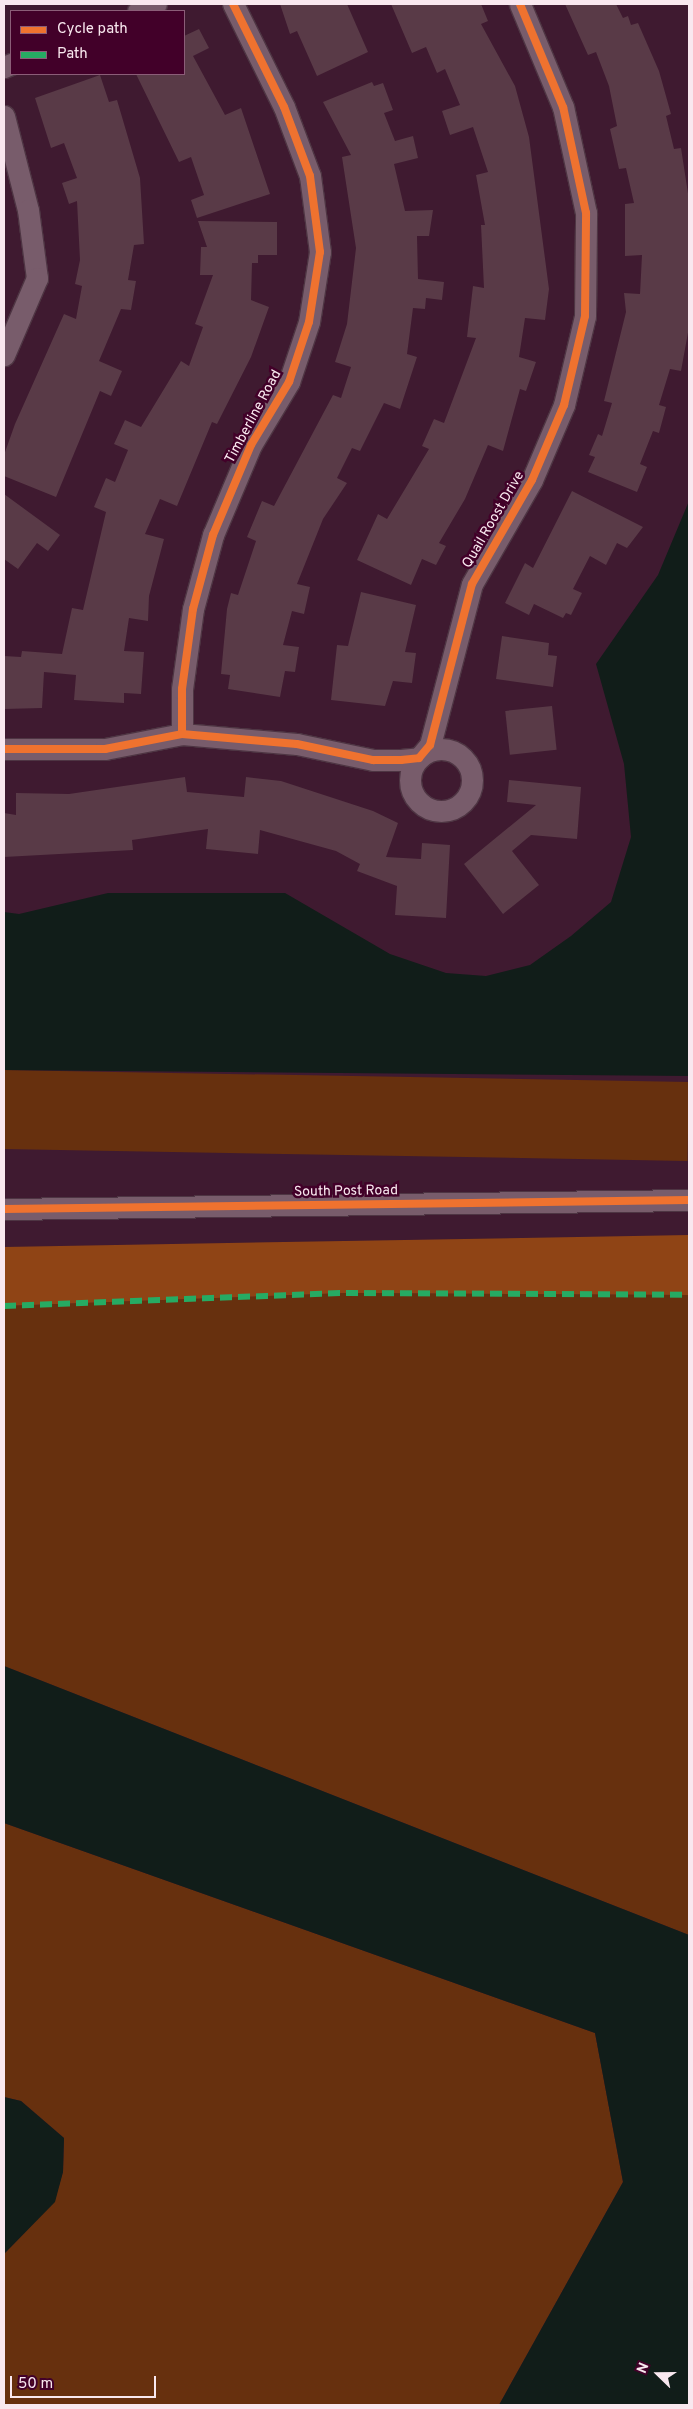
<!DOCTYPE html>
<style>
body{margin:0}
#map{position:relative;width:693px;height:2409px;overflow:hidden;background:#3f1a30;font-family:Overpass,sans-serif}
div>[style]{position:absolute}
.green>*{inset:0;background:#67300e;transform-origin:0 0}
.forest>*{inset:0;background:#8f4415}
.water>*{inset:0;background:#111d19}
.building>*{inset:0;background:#593a47;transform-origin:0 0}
.roads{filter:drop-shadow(1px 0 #4e3543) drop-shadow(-1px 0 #4e3543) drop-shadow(0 1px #4e3543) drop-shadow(0 -1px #4e3543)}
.minor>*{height:21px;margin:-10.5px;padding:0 10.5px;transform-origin:10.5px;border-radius:10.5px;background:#785c6b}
.minor>.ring{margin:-10.5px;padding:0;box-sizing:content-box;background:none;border:21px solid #785c6b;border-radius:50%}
.quiet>*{height:6px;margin-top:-3px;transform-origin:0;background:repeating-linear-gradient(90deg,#26ab63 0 12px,transparent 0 18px)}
.cycleway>*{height:8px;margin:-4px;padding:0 4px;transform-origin:4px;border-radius:4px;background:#ef722f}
span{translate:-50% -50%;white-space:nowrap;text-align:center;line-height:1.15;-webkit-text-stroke:5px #420029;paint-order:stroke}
.street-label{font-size:14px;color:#f9e8ef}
.frame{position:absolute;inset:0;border:5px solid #f9e8ef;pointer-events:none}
.legend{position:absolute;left:10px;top:10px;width:175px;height:65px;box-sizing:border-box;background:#420029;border:1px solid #8b5d78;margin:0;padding:6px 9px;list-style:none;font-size:15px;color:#f9e8ef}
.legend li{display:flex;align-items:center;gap:10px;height:25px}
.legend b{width:25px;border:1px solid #8b5d78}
.north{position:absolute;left:633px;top:2349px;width:50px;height:50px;-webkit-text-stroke:4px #420029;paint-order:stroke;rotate:292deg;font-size:14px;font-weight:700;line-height:20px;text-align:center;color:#f9e8ef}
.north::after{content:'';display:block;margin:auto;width:18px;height:22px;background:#f9e8ef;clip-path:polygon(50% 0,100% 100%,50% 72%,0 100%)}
.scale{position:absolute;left:10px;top:2376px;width:146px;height:22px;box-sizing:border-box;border:2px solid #f9e8ef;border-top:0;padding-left:6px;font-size:15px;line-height:18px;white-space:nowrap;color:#f9e8ef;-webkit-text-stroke:4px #420029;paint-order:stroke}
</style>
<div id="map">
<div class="green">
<div style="left:4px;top:1070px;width:685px;height:79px;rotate:1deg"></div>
<div style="clip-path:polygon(346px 1293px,689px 1295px,689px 1935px,4px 1666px,4px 1306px)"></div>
<div style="clip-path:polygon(4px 1823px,595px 2033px,623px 2182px,499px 2405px,4px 2405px,4px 2254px,54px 2202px,63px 2172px,64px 2138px,21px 2101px,4px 2097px)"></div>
</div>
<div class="forest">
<div style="clip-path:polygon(689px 1235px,689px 1295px,346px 1293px,4px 1306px,4px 1247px)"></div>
</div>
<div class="water">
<div style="clip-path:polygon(689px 501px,689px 1076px,4px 1070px,4px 912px,19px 914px,108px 893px,285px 893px,390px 954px,446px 973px,486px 976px,530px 965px,571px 936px,611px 902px,631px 837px,624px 764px,596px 664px,658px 575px)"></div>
<div style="clip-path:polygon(4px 1666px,689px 1935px,689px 2405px,499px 2405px,623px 2182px,595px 2033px,4px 1823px)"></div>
<div style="clip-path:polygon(4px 2097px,21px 2101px,64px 2138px,63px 2172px,55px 2202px,4px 2254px)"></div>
</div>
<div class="building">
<div style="clip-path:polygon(280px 4px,347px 4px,368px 52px,317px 76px,297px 31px,290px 34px)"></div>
<div style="clip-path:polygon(391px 4px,481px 4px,488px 21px,481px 24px,515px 86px,529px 137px,549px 289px,545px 320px,525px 318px,519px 357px,536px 362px,526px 391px,520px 389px,503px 451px,488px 445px,465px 499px,439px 543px,446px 546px,436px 565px,422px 559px,411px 585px,357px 560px,378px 514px,387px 519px,429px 449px,422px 446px,434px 419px,444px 423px,476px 338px,467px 337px,473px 286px,484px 288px,481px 225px,485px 225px,476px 175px,488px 172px,473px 127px,450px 135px,442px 111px,460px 105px,445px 69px,437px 73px,426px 47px,412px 53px)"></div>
<div style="clip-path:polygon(565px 4px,616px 4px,623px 18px,628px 16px,631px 25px,638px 23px,659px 71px,671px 114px,666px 116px,674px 149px,681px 148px,689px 200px,689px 327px,681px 371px,670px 369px,659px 405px,666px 407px,659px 433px,653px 431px,640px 464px,647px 467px,637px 492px,588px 472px,595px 457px,589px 455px,598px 434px,602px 436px,612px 403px,604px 401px,626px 312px,624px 293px,640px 294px,642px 255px,625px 256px,625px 204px,634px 203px,626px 168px,619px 169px,610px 129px,617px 126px,609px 86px,596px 52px,588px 55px)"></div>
<div style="clip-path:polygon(199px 29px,209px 48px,193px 56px,225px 115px,241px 108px,270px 194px,197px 218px,191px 200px,204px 195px,191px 157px,179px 162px,136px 74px,184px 74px,184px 36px)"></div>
<div style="clip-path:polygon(100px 75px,109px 102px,117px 100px,140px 178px,144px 244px,134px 245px,128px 280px,136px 281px,131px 310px,121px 309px,99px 361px,122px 371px,111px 396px,100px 391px,56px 497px,4px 476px,4px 455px,15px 424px,64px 314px,76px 319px,82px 286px,75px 284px,80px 260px,77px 201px,69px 204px,62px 183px,77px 178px,64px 143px,51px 148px,35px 98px)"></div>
<div style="clip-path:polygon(372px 82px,374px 86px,383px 83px,393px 110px,384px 113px,395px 141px,413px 136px,418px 158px,394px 164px,405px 211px,433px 210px,429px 236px,417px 236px,418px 279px,444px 282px,442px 300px,426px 298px,425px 309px,413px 308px,407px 354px,417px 357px,400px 409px,384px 403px,360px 451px,352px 448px,337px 478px,347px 483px,323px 519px,297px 584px,310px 587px,304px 614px,292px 611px,283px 645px,299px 647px,295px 672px,285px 671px,280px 697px,228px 689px,230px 675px,221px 674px,227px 609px,231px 593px,238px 595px,256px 541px,247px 537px,262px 501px,274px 506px,333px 395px,341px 398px,351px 367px,335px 362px,347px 324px,356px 248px,342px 157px,351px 155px,323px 102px)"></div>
<div style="clip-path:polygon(198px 221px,277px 222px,277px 255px,258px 255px,258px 263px,252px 263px,251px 300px,269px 307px,251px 357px,217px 424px,212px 422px,177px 506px,160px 499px,145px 534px,164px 539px,149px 596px,148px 621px,129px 618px,124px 651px,144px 652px,141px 694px,124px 693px,124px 703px,74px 700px,76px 675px,44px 672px,42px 708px,4px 709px,4px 656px,21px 657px,22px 651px,62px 654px,72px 608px,83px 610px,106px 512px,94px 507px,106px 478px,115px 482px,128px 450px,114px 444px,125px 420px,141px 427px,181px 361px,189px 366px,203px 327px,195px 324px,213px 275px,200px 275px,201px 247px,207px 247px)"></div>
<div style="clip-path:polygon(572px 491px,643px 527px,627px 548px,617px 543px,606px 565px,590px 556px,573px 589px,582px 593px,571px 615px,566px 613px,563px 618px,534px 604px,529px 615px,505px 603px,525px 563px,533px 568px)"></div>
<div style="clip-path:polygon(4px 494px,60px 535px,48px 551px,37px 543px,18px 569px,4px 559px)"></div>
<div style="clip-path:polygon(361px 592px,416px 605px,405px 652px,416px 653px,412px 683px,393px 681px,385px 706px,331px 700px,337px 645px,348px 646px)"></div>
<div style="clip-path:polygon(502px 636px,549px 643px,548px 655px,557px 656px,553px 687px,496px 679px)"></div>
<div style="left:552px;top:706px;width:44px;height:47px;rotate:84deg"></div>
<div style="clip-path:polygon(185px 777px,187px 792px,244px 797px,246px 777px,281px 781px,373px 811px,398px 823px,386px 857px,421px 859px,422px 843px,450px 845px,446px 918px,395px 915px,397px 886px,357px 871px,360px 864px,336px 851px,260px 830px,258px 854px,206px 849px,208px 829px,132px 840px,133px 850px,4px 857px,4px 813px,16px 815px,16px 793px,69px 794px)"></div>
<div style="clip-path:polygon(509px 780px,581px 787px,577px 839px,531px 835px,512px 851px,539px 885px,503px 914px,464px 864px,536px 805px,507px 802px)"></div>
</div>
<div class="roads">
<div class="minor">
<div style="left:138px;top:11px;width:19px;rotate:-21deg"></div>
<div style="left:4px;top:67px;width:8px;rotate:-23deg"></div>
<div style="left:4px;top:116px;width:97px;rotate:75.7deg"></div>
<div style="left:28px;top:210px;width:69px;rotate:82.5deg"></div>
<div style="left:37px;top:278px;width:84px;rotate:113.2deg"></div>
<div style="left:182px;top:734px;width:45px;rotate:-90deg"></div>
<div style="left:182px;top:689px;width:81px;rotate:-82.2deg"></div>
<div style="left:193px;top:609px;width:77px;rotate:-74.9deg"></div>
<div style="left:213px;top:535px;width:98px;rotate:-67.1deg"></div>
<div style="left:251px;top:445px;width:74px;rotate:-58.9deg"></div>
<div style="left:289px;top:382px;width:63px;rotate:-71.6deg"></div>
<div style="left:309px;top:322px;width:71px;rotate:-81.1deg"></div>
<div style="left:320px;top:252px;width:77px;rotate:-97.5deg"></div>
<div style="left:310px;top:176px;width:74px;rotate:-110.6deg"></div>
<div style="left:284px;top:107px;width:115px;rotate:-116.3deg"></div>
<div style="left:4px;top:749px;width:101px"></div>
<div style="left:105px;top:749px;width:78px;rotate:-11deg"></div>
<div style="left:182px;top:734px;width:115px;rotate:5deg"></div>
<div style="left:297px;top:744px;width:78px;rotate:11.9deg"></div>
<div style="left:373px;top:760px;width:28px"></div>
<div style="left:401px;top:760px;width:18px;rotate:-6deg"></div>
<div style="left:419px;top:758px;width:17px;rotate:-50deg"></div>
<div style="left:430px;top:745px;width:166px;rotate:-75.4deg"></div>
<div style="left:472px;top:584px;width:120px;rotate:-60deg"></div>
<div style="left:532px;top:480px;width:82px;rotate:-66.9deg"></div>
<div style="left:564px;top:405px;width:91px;rotate:-76.7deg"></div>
<div style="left:585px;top:316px;width:103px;rotate:-89.4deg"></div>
<div style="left:586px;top:213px;width:108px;rotate:-102.2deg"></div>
<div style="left:563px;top:107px;width:112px;rotate:-112.7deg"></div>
<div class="ring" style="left:410px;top:749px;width:41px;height:41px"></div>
<div style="left:4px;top:1209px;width:685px;rotate:-0.75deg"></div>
</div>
</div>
<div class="quiet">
<div style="left:4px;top:1306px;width:342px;rotate:-2.2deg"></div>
<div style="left:346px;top:1293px;width:343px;rotate:0.3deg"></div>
</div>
<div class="cycleway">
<div style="left:182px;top:734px;width:45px;rotate:-90deg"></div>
<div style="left:182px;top:689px;width:81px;rotate:-82.2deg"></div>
<div style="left:193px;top:609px;width:77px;rotate:-74.9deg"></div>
<div style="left:213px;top:535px;width:98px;rotate:-67.1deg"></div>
<div style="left:251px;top:445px;width:74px;rotate:-58.9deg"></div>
<div style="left:289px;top:382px;width:63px;rotate:-71.6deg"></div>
<div style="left:309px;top:322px;width:71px;rotate:-81.1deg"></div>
<div style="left:320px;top:252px;width:77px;rotate:-97.5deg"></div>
<div style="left:310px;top:176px;width:74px;rotate:-110.6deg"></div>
<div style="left:284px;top:107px;width:115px;rotate:-116.3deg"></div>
<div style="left:4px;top:749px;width:101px"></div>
<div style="left:105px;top:749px;width:78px;rotate:-11deg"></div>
<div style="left:182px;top:734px;width:115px;rotate:5deg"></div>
<div style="left:297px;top:744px;width:78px;rotate:11.9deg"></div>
<div style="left:373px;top:760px;width:28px"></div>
<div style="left:401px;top:760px;width:18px;rotate:-6deg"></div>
<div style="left:419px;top:758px;width:17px;rotate:-50deg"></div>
<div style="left:430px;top:745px;width:166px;rotate:-75.4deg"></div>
<div style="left:472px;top:584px;width:120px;rotate:-60deg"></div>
<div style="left:532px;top:480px;width:82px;rotate:-66.9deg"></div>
<div style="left:564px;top:405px;width:91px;rotate:-76.7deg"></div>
<div style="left:585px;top:316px;width:103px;rotate:-89.4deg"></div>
<div style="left:586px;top:213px;width:108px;rotate:-102.2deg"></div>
<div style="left:563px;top:107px;width:112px;rotate:-112.7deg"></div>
<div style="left:4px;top:1209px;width:685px;rotate:-0.75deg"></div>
</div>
<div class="street-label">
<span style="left:254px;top:417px;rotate:-62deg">Timberline Road</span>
<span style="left:494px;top:520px;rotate:-60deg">Quail Roost Drive</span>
<span style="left:346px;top:1192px;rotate:-1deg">South Post Road</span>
</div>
<div class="frame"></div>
<ul class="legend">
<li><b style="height:6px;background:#ef722f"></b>Cycle path</li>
<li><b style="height:6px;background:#26ab63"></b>Path</li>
</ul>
<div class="north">N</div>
<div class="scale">50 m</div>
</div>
